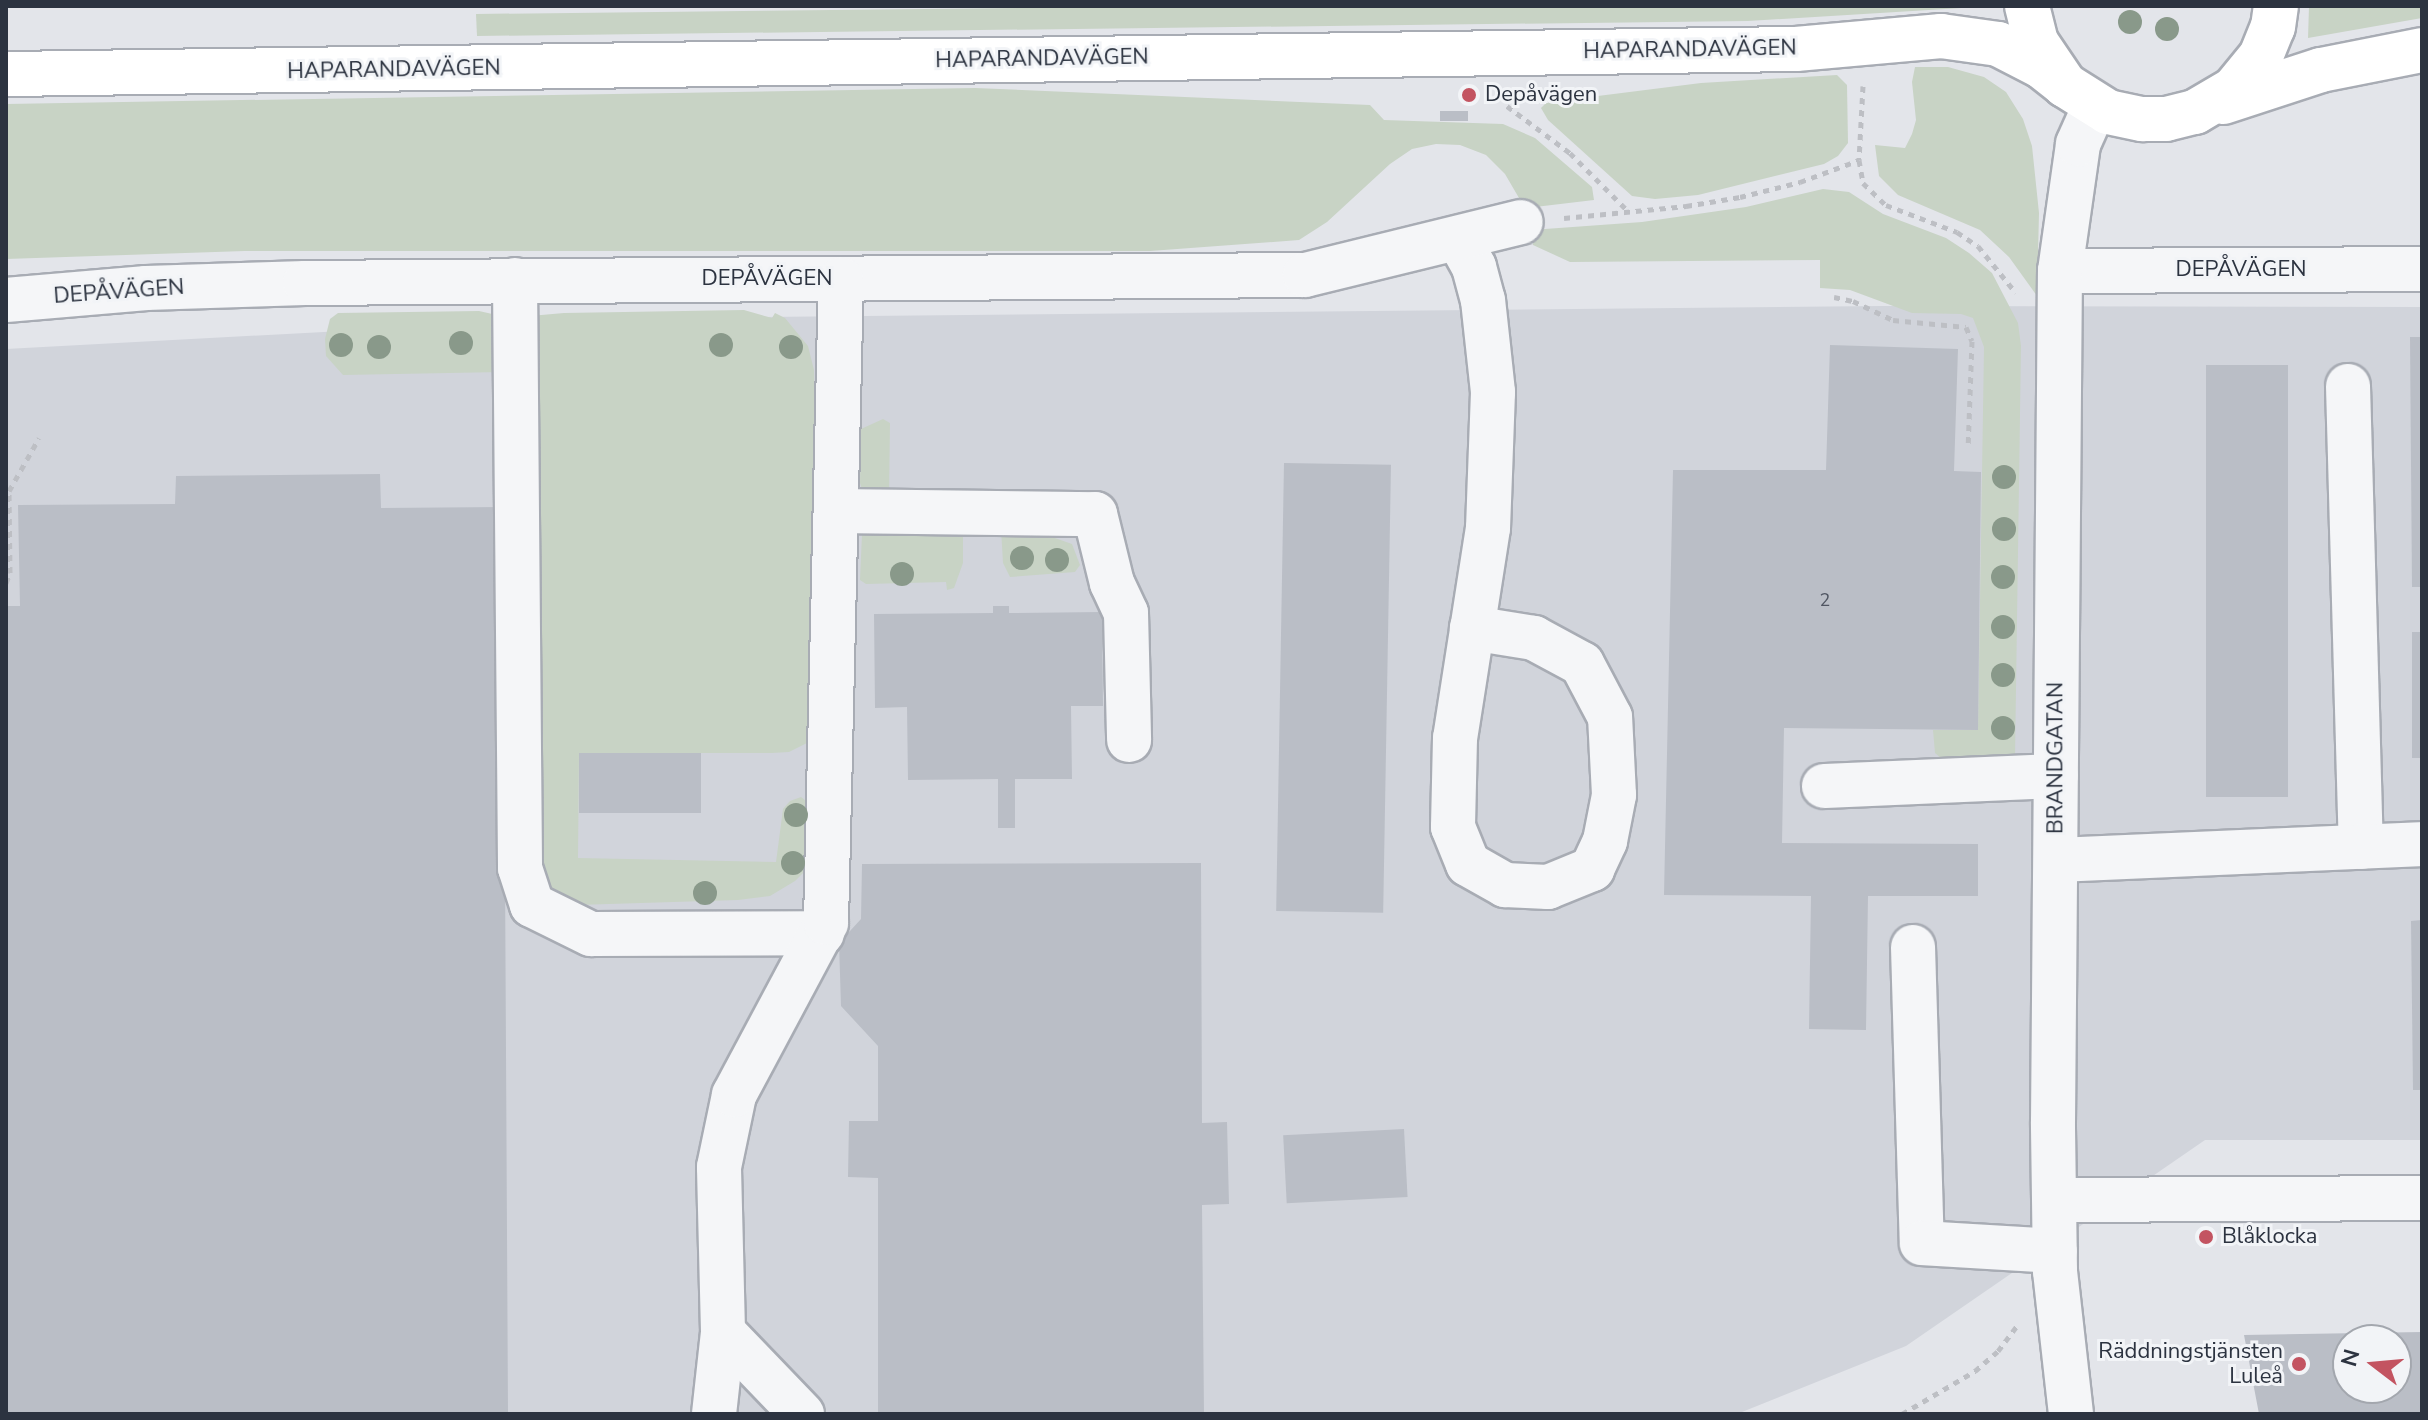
<!DOCTYPE html>
<meta charset="utf-8">
<style>
body{margin:0}
#map{position:relative;width:2428px;height:1420px;overflow:hidden;background:#e3e5ea;font-family:"Nunito Sans",sans-serif}
div>[style]{position:absolute}
.built>*{inset:0;background:#d1d4db}
.green>*{inset:0;background:#c8d3c5}
.building>*{inset:0;background:#babec6;transform-origin:0 0}
.path>*{height:5px;margin-top:-2.5px;transform-origin:0;background:repeating-linear-gradient(90deg,#bdbfc4 0 6px,transparent 0 12px)}
.roads{filter:drop-shadow(2px 0 #a8acb4) drop-shadow(-2px 0 #a8acb4) drop-shadow(0 2px #a8acb4) drop-shadow(0 -2px #a8acb4)}
.minor>*{height:44px;margin:-22px;padding:0 22px;transform-origin:22px;border-radius:22px;background:#f5f6f8}
.major>*{height:44px;margin:-22px;padding:0 22px;transform-origin:22px;border-radius:22px;background:#fff}
.trees>*{width:24px;height:24px;margin:-12px;border-radius:50%;background:#89998a}
.dots>*{width:22px;height:22px;translate:-50% -50%;box-sizing:border-box;border:4px solid #f2f4f7;border-radius:50%}
span{translate:-50% -50%;white-space:nowrap;text-align:center;line-height:1.15;-webkit-text-stroke:6px #f2f4f7;paint-order:stroke}
.number-label{font-size:18px;color:#505662}
.number-label span{-webkit-text-stroke-width:0}
.street-label{font-size:22px;color:#2c3340}
.poi-label{font-size:22px;color:#2c3340}
.left{translate:0 -50%;text-align:left}
.right{translate:-100% -50%;text-align:right}
.frame{position:absolute;inset:0;border:8px solid #2c3340;pointer-events:none}
.north{position:absolute;left:2332px;top:1324px;width:80px;height:80px;box-sizing:border-box;background:#f2f4f7;border:2px solid #a3a7ae;border-radius:50%;rotate:286deg;font-size:22px;font-weight:700;line-height:32px;text-align:center;color:#2c3340}
.north::after{content:'';display:block;margin:auto;width:28px;height:36px;background:#c35461;clip-path:polygon(50% 0,100% 100%,50% 72%,0 100%)}
</style>
<div id="map">
<div class="built">
<div style="clip-path:polygon(1882px 306px,2422px 307px,2422px 1140px,2205px 1140px,1906px 1346px,1737px 1414px,6px 1414px,6px 349px,564px 319px)"></div>
</div>
<div class="green">
<div style="clip-path:polygon(1188px 6px,1994px 6px,1748px 21px,477px 36px,476px 14px)"></div>
<div style="clip-path:polygon(2309px 6px,2422px 6px,2422px 18px,2308px 38px)"></div>
<div style="clip-path:polygon(1915px 67px,1948px 67px,1984px 77px,2006px 92px,2023px 119px,2032px 146px,2039px 213px,2037px 296px,2009px 257px,1980px 230px,1898px 195px,1879px 176px,1875px 145px,1905px 148px,1912px 134px,1916px 120px,1912px 82px)"></div>
<div style="clip-path:polygon(1837px 75px,1847px 85px,1848px 143px,1838px 156px,1824px 164px,1698px 195px,1655px 199px,1632px 196px,1548px 120px,1541px 108px,1546px 103px,1574px 99px,1701px 83px)"></div>
<div style="clip-path:polygon(975px 88px,1370px 105px,1384px 120px,1503px 124px,1535px 138px,1592px 187px,1594px 200px,1535px 207px,1519px 198px,1505px 174px,1486px 155px,1460px 145px,1436px 144px,1412px 149px,1390px 164px,1327px 222px,1299px 240px,1150px 251px,245px 251px,6px 259px,6px 104px)"></div>
<div style="clip-path:polygon(1823px 189px,1849px 192px,1883px 214px,1946px 238px,1969px 253px,1992px 273px,2018px 323px,2021px 346px,2015px 758px,1948px 764px,1935px 753px,1933px 730px,1978px 730px,1984px 347px,1973px 318px,1961px 314px,1912px 313px,1850px 290px,1820px 288px,1820px 260px,1570px 262px,1533px 245px,1532px 233px,1545px 229px,1642px 222px,1746px 207px)"></div>
<div style="clip-path:polygon(744px 310px,772px 318px,775px 313px,785px 318px,808px 346px,814px 370px,817px 483px,809px 742px,789px 752px,772px 753px,579px 753px,578px 858px,776px 862px,783px 809px,790px 801px,801px 797px,809px 803px,809px 867px,795px 881px,770px 896px,738px 900px,577px 905px,535px 881px,530px 316px,564px 313px)"></div>
<div style="clip-path:polygon(479px 311px,501px 316px,502px 372px,343px 375px,326px 356px,325px 339px,330px 319px,338px 313px)"></div>
<div style="clip-path:polygon(883px 419px,890px 423px,889px 495px,863px 493px,860px 483px,861px 429px)"></div>
<div style="clip-path:polygon(1001px 529px,1029px 529px,1072px 544px,1080px 565px,1075px 572px,1010px 577px,1003px 563px)"></div>
<div style="clip-path:polygon(866px 530px,963px 530px,963px 563px,954px 588px,947px 590px,946px 582px,866px 584px,860px 580px,862px 534px)"></div>
</div>
<div class="building">
<div style="left:1440px;top:111px;width:28px;height:10px"></div>
<div style="clip-path:polygon(2410px 337px,2422px 337px,2422px 587px,2412px 587px)"></div>
<div style="clip-path:polygon(1830px 345px,1958px 349px,1954px 471px,1981px 472px,1978px 730px,1784px 728px,1782px 843px,1978px 844px,1978px 896px,1868px 896px,1866px 1030px,1809px 1029px,1811px 896px,1664px 895px,1673px 470px,1826px 470px)"></div>
<div style="left:2206px;top:365px;width:82px;height:432px"></div>
<div style="left:1284px;top:463px;width:107px;height:448px;rotate:1deg"></div>
<div style="clip-path:polygon(380px 474px,381px 508px,503px 507px,508px 1414px,6px 1414px,6px 606px,20px 606px,18px 505px,175px 504px,176px 476px)"></div>
<div style="clip-path:polygon(993px 606px,1009px 606px,1009px 613px,1102px 612px,1103px 706px,1071px 706px,1072px 779px,1015px 779px,1015px 828px,998px 828px,998px 779px,908px 780px,907px 707px,875px 708px,874px 614px,993px 613px)"></div>
<div style="left:2412px;top:632px;width:10px;height:126px"></div>
<div style="left:579px;top:753px;width:122px;height:60px"></div>
<div style="clip-path:polygon(1201px 863px,1202px 1123px,1227px 1122px,1229px 1204px,1202px 1205px,1204px 1414px,878px 1414px,878px 1178px,848px 1177px,849px 1121px,878px 1121px,878px 1046px,841px 1006px,839px 943px,861px 919px,862px 864px)"></div>
<div style="clip-path:polygon(2422px 920px,2422px 1090px,2413px 1090px,2411px 921px)"></div>
<div style="left:1404px;top:1129px;width:68px;height:121px;rotate:87deg"></div>
<div style="clip-path:polygon(evenodd,2422px 1332px,2422px 1414px,2259px 1414px,2244px 1335px,2422px 1332px,2348px 1340px,2396px 1340px,2396px 1388px,2348px 1388px,2348px 1340px)"></div>
</div>
<div class="path">
<div style="left:1863px;top:86px;width:74px;rotate:93.1deg"></div>
<div style="left:1859px;top:160px;width:23px;rotate:80deg"></div>
<div style="left:1863px;top:183px;width:32px;rotate:44deg"></div>
<div style="left:1886px;top:205px;width:76px;rotate:20.8deg"></div>
<div style="left:1957px;top:232px;width:25px;rotate:34deg"></div>
<div style="left:1978px;top:246px;width:60px;rotate:51deg"></div>
<div style="left:1507px;top:106px;width:79px;rotate:36.7deg"></div>
<div style="left:1570px;top:153px;width:82px;rotate:45deg"></div>
<div style="left:1564px;top:218px;width:123px;rotate:-5.6deg"></div>
<div style="left:1686px;top:206px;width:55px;rotate:-9.5deg"></div>
<div style="left:1740px;top:197px;width:62px;rotate:-14deg"></div>
<div style="left:1800px;top:182px;width:63px;rotate:-20.4deg"></div>
<div style="left:1834px;top:297px;width:19px;rotate:12deg"></div>
<div style="left:1853px;top:301px;width:44px;rotate:25.4deg"></div>
<div style="left:1893px;top:320px;width:73px;rotate:5.5deg"></div>
<div style="left:1966px;top:327px;width:15px;rotate:67deg"></div>
<div style="left:1972px;top:341px;width:107px;rotate:92.1deg"></div>
<div style="left:6px;top:583px;width:11px;rotate:-68deg"></div>
<div style="left:10px;top:573px;width:82px;rotate:-90.7deg"></div>
<div style="left:9px;top:491px;width:61px;rotate:-60.5deg"></div>
<div style="left:1902px;top:1414px;width:85px;rotate:-30.5deg"></div>
<div style="left:1975px;top:1371px;width:30px;rotate:-41deg"></div>
<div style="left:1998px;top:1351px;width:31px;rotate:-53deg"></div>
</div>
<div class="roads">
<div class="minor">
<div style="left:1458px;top:238px;width:33px;rotate:61deg"></div>
<div style="left:1474px;top:267px;width:34px;rotate:75deg"></div>
<div style="left:1483px;top:300px;width:93px;rotate:83.8deg"></div>
<div style="left:1493px;top:392px;width:136px;rotate:92.1deg"></div>
<div style="left:1488px;top:528px;width:213px;rotate:98.9deg"></div>
<div style="left:1455px;top:738px;width:89px;rotate:91.3deg"></div>
<div style="left:1453px;top:827px;width:40px;rotate:68deg"></div>
<div style="left:1468px;top:864px;width:43px;rotate:29.6deg"></div>
<div style="left:1505px;top:885px;width:43px;rotate:2.7deg"></div>
<div style="left:1548px;top:887px;width:48px;rotate:-22.2deg"></div>
<div style="left:1592px;top:869px;width:31px;rotate:-65deg"></div>
<div style="left:1605px;top:841px;width:47px;rotate:-78.9deg"></div>
<div style="left:1614px;top:795px;width:78px;rotate:-92.9deg"></div>
<div style="left:1610px;top:717px;width:60px;rotate:-117.8deg"></div>
<div style="left:1582px;top:664px;width:55px;rotate:-151.6deg"></div>
<div style="left:1534px;top:638px;width:63px;rotate:-170.8deg"></div>
<div style="left:2060px;top:271px;width:362px;rotate:-0.3deg"></div>
<div style="left:515px;top:280px;width:588px;rotate:89.51deg"></div>
<div style="left:520px;top:868px;width:39px;rotate:72deg"></div>
<div style="left:532px;top:905px;width:66px;rotate:26.2deg"></div>
<div style="left:591px;top:934px;width:231px;rotate:-0.2deg"></div>
<div style="left:6px;top:300px;width:141px;rotate:-4.9deg"></div>
<div style="left:146px;top:288px;width:159px;rotate:-1.8deg"></div>
<div style="left:305px;top:283px;width:1000px;rotate:-0.46deg"></div>
<div style="left:1305px;top:275px;width:222px;rotate:-13.8deg"></div>
<div style="left:2348px;top:386px;width:461px;rotate:88.4deg"></div>
<div style="left:838px;top:511px;width:257px;rotate:0.7deg"></div>
<div style="left:1095px;top:514px;width:71px;rotate:76.2deg"></div>
<div style="left:1112px;top:583px;width:33px;rotate:65deg"></div>
<div style="left:1126px;top:613px;width:127px;rotate:88.6deg"></div>
<div style="left:1824px;top:786px;width:232px;rotate:-2.5deg"></div>
<div style="left:2056px;top:860px;width:366px;rotate:-2.5deg"></div>
<div style="left:1913px;top:947px;width:296px;rotate:88.3deg"></div>
<div style="left:1922px;top:1243px;width:133px;rotate:3.4deg"></div>
<div style="left:2055px;top:1200px;width:367px;rotate:-0.3deg"></div>
<div style="left:723px;top:1332px;width:114px;rotate:46.1deg"></div>
<div style="left:714px;top:1414px;width:82px;rotate:-83.7deg"></div>
<div style="left:723px;top:1332px;width:165px;rotate:-91.4deg"></div>
<div style="left:719px;top:1167px;width:74px;rotate:-78.2deg"></div>
<div style="left:734px;top:1095px;width:195px;rotate:-61.9deg"></div>
<div style="left:826px;top:923px;width:644px;rotate:-88.67deg"></div>
<div style="left:2071px;top:1414px;width:144px;rotate:-96.4deg"></div>
<div style="left:2055px;top:1271px;width:149px;rotate:-90.8deg"></div>
<div style="left:2053px;top:1122px;width:851px;rotate:-89.53deg"></div>
<div style="left:2060px;top:271px;width:128px;rotate:-81.9deg"></div>
<div style="left:2078px;top:144px;width:42px;rotate:-65.9deg"></div>
</div>
<div class="major">
<div style="left:2027px;top:6px;width:37px;rotate:76deg"></div>
<div style="left:2036px;top:42px;width:52px;rotate:56deg"></div>
<div style="left:2065px;top:85px;width:51px;rotate:32.1deg"></div>
<div style="left:2108px;top:112px;width:35px;rotate:12deg"></div>
<div style="left:2142px;top:119px;width:24px"></div>
<div style="left:2166px;top:119px;width:30px;rotate:-14deg"></div>
<div style="left:2195px;top:112px;width:45px;rotate:-30.5deg"></div>
<div style="left:2234px;top:89px;width:43px;rotate:-50.7deg"></div>
<div style="left:2261px;top:56px;width:31px;rotate:-68deg"></div>
<div style="left:2273px;top:27px;width:21px;rotate:-82deg"></div>
<div style="left:6px;top:74px;width:1790px;rotate:-0.8deg"></div>
<div style="left:1796px;top:49px;width:146px;rotate:-5.1deg"></div>
<div style="left:1941px;top:36px;width:58px;rotate:8deg"></div>
<div style="left:1998px;top:44px;width:48px;rotate:27.1deg"></div>
<div style="left:2041px;top:66px;width:31px;rotate:38deg"></div>
<div style="left:2223px;top:102px;width:103px;rotate:-18.1deg"></div>
<div style="left:2321px;top:70px;width:103px;rotate:-11.2deg"></div>
</div>
</div>
<div class="trees">
<div style="left:2130px;top:22px"></div>
<div style="left:2167px;top:29px"></div>
<div style="left:461px;top:343px"></div>
<div style="left:341px;top:345px"></div>
<div style="left:721px;top:345px"></div>
<div style="left:379px;top:347px"></div>
<div style="left:791px;top:347px"></div>
<div style="left:2004px;top:477px"></div>
<div style="left:2004px;top:529px"></div>
<div style="left:1022px;top:558px"></div>
<div style="left:1057px;top:560px"></div>
<div style="left:902px;top:574px"></div>
<div style="left:2003px;top:577px"></div>
<div style="left:2003px;top:627px"></div>
<div style="left:2003px;top:675px"></div>
<div style="left:2003px;top:728px"></div>
<div style="left:796px;top:815px"></div>
<div style="left:793px;top:863px"></div>
<div style="left:705px;top:893px"></div>
</div>
<div class="dots">
<div style="left:1469px;top:95px;background:#c35461"></div>
<div style="left:2206px;top:1237px;background:#c35461"></div>
<div style="left:2299px;top:1364px;background:#c35461"></div>
</div>
<div class="number-label">
<span style="left:1825px;top:600px">2</span>
</div>
<div class="street-label">
<span style="left:1690px;top:50px;rotate:-1deg">HAPARANDAVÄGEN</span>
<span style="left:1042px;top:59px;rotate:-1deg">HAPARANDAVÄGEN</span>
<span style="left:394px;top:70px;rotate:-1deg">HAPARANDAVÄGEN</span>
<span style="left:2241px;top:270px">DEPÅVÄGEN</span>
<span style="left:767px;top:279px">DEPÅVÄGEN</span>
<span style="left:119px;top:292px;rotate:-4deg">DEPÅVÄGEN</span>
<span style="left:2056px;top:758px;rotate:-90deg">BRANDGATAN</span>
</div>
<div class="poi-label">
<span class="left" style="left:1485px;top:95px">Depåvägen</span>
<span class="left" style="left:2222px;top:1237px">Blåklocka</span>
<span class="right" style="left:2283px;top:1364px">Räddningstjänsten<br>Luleå</span>
</div>
<div class="frame"></div>
<div class="north">N</div>
</div>
